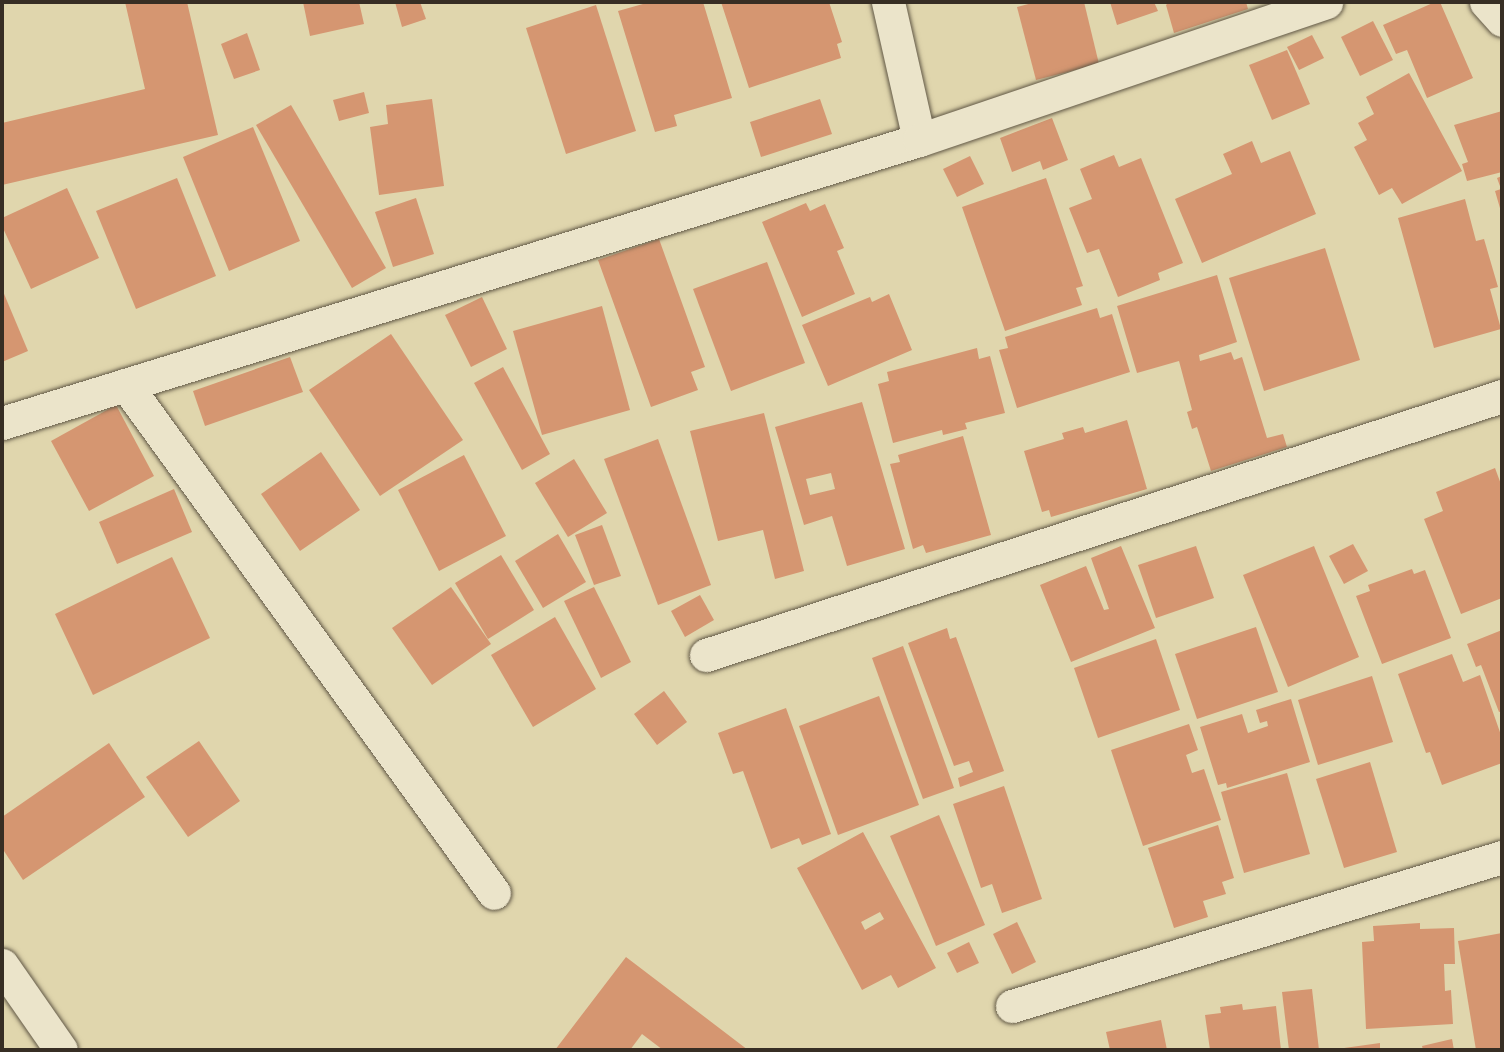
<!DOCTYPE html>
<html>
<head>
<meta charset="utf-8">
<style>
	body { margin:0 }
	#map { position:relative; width:1504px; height:1052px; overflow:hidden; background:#e0d6ad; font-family:Vollkorn,serif }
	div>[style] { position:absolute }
	.building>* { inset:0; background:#d59671 }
	.roads { filter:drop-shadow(0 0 2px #615846) drop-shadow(0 0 2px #615846) }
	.minor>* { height:33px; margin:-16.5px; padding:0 16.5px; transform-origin:16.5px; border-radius:16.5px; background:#ebe4ca }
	span { translate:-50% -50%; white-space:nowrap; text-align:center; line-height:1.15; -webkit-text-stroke:5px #ebe4ca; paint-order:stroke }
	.frame { position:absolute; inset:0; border:4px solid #372e24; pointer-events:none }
</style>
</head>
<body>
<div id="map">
	<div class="building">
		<div style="clip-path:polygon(125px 2px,187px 2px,218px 135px,2px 185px,2px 123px,145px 89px)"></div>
		<div style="clip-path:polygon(303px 2px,359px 2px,364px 24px,310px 36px)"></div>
		<div style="clip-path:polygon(395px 2px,420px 2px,426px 19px,402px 27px)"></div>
		<div style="clip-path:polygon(650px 2px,703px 2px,732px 98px,674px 115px,677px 126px,655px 132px,618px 11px)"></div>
		<div style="clip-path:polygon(721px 2px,829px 2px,842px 42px,837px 44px,841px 58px,749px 88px)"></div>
		<div style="clip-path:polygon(1036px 2px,1084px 2px,1099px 64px,1036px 80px,1017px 7px)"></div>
		<div style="clip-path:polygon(1110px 2px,1154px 2px,1158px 11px,1117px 25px)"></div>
		<div style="clip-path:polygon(1169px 2px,1246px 2px,1248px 9px,1174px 33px,1166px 5px)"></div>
		<div style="clip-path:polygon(1435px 2px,1440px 2px,1473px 78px,1427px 98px,1407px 50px,1396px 54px,1383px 25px)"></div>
		<div style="clip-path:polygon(596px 5px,636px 131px,566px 154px,526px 28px)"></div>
		<div style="clip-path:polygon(1373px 21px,1393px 60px,1360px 76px,1341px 37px)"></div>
		<div style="clip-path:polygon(247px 33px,260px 70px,234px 79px,221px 44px)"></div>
		<div style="clip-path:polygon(1312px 35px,1324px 58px,1299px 70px,1287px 47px)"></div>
		<div style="clip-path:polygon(1287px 50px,1310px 104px,1272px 120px,1249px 65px)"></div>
		<div style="clip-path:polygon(1409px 73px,1462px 171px,1402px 204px,1392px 188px,1379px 195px,1354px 147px,1367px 140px,1358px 123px,1374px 114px,1366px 97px)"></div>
		<div style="clip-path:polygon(364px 92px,369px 113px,339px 121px,333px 100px)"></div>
		<div style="clip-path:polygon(432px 99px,444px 186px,379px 195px,370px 127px,388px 124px,386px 105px)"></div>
		<div style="clip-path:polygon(820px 99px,832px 134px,761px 157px,750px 122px)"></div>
		<div style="clip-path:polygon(291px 105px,386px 268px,352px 288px,256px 125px)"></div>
		<div style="clip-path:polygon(1502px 111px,1502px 172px,1467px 181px,1462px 164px,1468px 162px,1454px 125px)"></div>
		<div style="clip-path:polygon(1052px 118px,1068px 160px,1043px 170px,1040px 161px,1012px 172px,1000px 138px)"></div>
		<div style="clip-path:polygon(253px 127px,300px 241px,229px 271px,183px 157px)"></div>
		<div style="clip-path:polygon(1252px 141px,1261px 163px,1290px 151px,1316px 214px,1202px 263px,1175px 199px,1232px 174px,1223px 154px)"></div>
		<div style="clip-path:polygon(1114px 155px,1119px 167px,1141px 158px,1183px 263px,1158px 273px,1160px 280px,1118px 297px,1099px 249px,1087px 253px,1069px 208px,1092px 199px,1080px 169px)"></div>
		<div style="clip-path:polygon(970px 156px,984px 184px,957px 197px,943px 169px)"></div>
		<div style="clip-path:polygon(1502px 176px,1502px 215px,1495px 191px,1501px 189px,1497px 178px)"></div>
		<div style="clip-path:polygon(177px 178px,216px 276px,136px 309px,96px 211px)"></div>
		<div style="clip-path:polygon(1046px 178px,1083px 286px,1076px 288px,1082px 305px,1005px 331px,962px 207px)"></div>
		<div style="clip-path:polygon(67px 188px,99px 258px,31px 289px,2px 226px,2px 218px)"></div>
		<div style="clip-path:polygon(416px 198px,434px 254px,393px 267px,375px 212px)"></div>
		<div style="clip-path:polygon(1465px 199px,1476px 241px,1484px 239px,1498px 287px,1490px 289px,1501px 329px,1434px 348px,1398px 218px)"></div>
		<div style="clip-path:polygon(806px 203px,810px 211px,825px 204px,844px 248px,837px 251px,855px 294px,802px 317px,762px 222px)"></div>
		<div style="clip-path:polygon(659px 239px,705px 367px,691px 372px,698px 390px,651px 407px,598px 260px)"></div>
		<div style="clip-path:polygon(1325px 248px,1360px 360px,1264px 391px,1229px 278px)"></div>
		<div style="clip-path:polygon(767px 262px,805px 363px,731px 391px,693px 289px)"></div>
		<div style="clip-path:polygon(1217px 275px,1237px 342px,1199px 355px,1200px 361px,1231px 352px,1234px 360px,1242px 357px,1267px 438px,1283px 434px,1287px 447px,1211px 471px,1197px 427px,1192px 429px,1187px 412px,1192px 410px,1179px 361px,1137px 373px,1117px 306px)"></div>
		<div style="clip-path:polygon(2px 289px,28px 351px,2px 362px)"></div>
		<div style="clip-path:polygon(889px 294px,912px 350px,828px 386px,802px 325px,870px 297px,872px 302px)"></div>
		<div style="clip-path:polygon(482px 297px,507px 349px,471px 367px,445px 315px)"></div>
		<div style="clip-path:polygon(602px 306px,630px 410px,542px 435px,513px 331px)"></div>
		<div style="clip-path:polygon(1097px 308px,1100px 318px,1112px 314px,1130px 372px,1017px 408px,999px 350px,1008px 348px,1005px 337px)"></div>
		<div style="clip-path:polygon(391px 334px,463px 440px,380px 496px,309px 390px)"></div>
		<div style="clip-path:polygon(977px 348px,979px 359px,990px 356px,1005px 413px,965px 423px,967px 429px,943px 435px,942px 430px,893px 443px,878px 384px,889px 381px,887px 372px)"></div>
		<div style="clip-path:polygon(290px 357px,303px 392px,205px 426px,193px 391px)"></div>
		<div style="clip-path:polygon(503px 367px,550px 454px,522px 470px,474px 383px)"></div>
		<div style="clip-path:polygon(evenodd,862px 402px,905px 549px,847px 566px,832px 516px,804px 525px,775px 427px,862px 402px,831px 473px,835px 489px,810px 495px,806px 479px,831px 473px)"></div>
		<div style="clip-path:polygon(116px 405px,154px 476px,89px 511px,51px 441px)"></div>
		<div style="clip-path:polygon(764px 413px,804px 571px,775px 579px,763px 530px,718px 541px,690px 431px)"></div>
		<div style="clip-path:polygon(1127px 420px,1147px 489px,1051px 517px,1049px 510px,1042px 512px,1024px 451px,1064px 439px,1062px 433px,1083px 427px,1085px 433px)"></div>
		<div style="clip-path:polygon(963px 436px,991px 535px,926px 553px,923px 545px,913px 549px,890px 464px,900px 462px,898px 455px)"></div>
		<div style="clip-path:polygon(658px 439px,711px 585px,658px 605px,604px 459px)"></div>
		<div style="clip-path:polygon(321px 452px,360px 510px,300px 551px,261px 494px)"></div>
		<div style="clip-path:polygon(464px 455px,506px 536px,439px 571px,398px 490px)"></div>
		<div style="clip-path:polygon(574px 459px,607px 513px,568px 537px,535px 483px)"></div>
		<div style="clip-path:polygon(1495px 468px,1502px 487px,1502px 598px,1461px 614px,1424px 519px,1443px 511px,1436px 492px)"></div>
		<div style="clip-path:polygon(174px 489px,192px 532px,117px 564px,99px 522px)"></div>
		<div style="clip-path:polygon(602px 525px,621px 576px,594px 585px,575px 535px)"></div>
		<div style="clip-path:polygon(558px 534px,586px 582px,543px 608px,515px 561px)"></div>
		<div style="clip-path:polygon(1353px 544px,1368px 571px,1344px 584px,1329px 556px)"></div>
		<div style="clip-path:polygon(1121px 546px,1155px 628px,1071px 662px,1040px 585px,1086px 566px,1104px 610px,1109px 609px,1091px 558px)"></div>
		<div style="clip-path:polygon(1196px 546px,1214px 598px,1156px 618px,1138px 565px)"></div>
		<div style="clip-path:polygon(1314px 546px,1359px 657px,1288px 687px,1243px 575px)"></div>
		<div style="clip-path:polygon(501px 555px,534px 610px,488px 639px,455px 583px)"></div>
		<div style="clip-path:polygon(172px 557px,210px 638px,93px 695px,55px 614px)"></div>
		<div style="clip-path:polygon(1412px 569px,1414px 574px,1425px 570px,1451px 638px,1382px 664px,1356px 596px,1370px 591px,1368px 585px)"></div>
		<div style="clip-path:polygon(451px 587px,491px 644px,432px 685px,392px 628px)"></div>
		<div style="clip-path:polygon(594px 587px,631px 662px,601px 678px,564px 601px)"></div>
		<div style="clip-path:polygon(700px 595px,714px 620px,685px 637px,671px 611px)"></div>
		<div style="clip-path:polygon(555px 617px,596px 689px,533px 727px,491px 655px)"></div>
		<div style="clip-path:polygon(1256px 627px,1278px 692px,1197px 719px,1175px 654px)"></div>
		<div style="clip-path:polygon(947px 628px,950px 639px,956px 637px,1004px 771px,960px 787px,958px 778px,973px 772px,969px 761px,954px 766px,908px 643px)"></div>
		<div style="clip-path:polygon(1502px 630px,1502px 711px,1499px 712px,1481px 665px,1476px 667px,1467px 644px)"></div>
		<div style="clip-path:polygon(1156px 639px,1180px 710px,1098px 738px,1074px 668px)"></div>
		<div style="clip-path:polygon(903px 646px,954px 788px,923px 799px,872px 658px)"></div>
		<div style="clip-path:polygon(1452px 654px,1463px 682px,1480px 675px,1502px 738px,1502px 763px,1442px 785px,1430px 752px,1426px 753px,1398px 674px)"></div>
		<div style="clip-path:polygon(1372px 676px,1393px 742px,1318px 765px,1298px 700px)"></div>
		<div style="clip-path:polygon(664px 691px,687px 722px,657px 745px,634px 714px)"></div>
		<div style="clip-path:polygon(879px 696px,919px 805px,838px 835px,799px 726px)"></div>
		<div style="clip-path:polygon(1291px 699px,1310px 762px,1227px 788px,1226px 783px,1218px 785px,1200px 727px,1242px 714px,1248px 733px,1268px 726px,1267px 721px,1260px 723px,1256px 710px)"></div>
		<div style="clip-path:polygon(786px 708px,831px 834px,802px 845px,799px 838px,771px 849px,743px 771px,733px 774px,718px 733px)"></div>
		<div style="clip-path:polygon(1189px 724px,1198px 750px,1186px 755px,1192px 773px,1204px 769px,1221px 820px,1143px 846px,1111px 750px)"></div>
		<div style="clip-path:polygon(199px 741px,240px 801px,188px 837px,146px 777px)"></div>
		<div style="clip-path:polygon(109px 743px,145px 797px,23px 880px,2px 848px,2px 817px)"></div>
		<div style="clip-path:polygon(1370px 762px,1397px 852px,1344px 868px,1316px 779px)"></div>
		<div style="clip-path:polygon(1287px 773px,1310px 854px,1244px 873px,1221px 792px)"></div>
		<div style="clip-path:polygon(1004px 786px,1042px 899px,1002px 913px,992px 884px,981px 888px,953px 804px)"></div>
		<div style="clip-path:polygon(939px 815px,985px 925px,936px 946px,890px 836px)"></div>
		<div style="clip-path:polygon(1218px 825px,1234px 878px,1222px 882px,1226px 894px,1203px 901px,1208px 917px,1174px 928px,1148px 848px)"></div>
		<div style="clip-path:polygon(evenodd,863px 832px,936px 968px,898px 988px,891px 975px,862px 990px,797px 868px,863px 832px,880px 912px,884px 919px,865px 930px,861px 922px,880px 912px)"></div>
		<div style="clip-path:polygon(1017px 922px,1036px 962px,1012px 974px,993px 934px)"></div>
		<div style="clip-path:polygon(1420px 923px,1420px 929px,1454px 928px,1455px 964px,1444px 964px,1445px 991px,1451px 990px,1453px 1024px,1366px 1029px,1362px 942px,1374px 941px,1373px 926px)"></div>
		<div style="clip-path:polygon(1502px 933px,1502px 1050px,1476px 1050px,1458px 941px)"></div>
		<div style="clip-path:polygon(969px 942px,979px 963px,957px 973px,947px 953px)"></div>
		<div style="clip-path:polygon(626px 957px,748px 1050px,663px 1050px,642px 1034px,630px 1050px,555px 1050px)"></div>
		<div style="clip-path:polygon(1312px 989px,1319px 1050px,1289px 1050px,1282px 992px)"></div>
		<div style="clip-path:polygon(1242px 1004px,1243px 1010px,1276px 1006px,1281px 1050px,1210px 1050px,1205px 1015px,1221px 1013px,1220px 1007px)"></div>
		<div style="clip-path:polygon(1161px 1020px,1167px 1050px,1110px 1050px,1106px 1032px)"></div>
		<div style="clip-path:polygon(1452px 1039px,1454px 1050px,1423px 1050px,1422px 1046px)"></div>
		<div style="clip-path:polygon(1380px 1043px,1380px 1050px,1337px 1050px,1337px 1049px)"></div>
	</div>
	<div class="roads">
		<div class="minor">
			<div style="left:888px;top:2px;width:141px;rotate:77.3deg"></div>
			<div style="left:1486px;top:2px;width:24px;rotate:48deg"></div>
			<div style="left:126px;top:385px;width:627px;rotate:54.08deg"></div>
			<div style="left:2px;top:423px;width:960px;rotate:-17.15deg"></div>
			<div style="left:919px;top:140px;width:430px;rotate:-18.7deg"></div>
			<div style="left:706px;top:655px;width:837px;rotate:-18.02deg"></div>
			<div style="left:2px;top:965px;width:103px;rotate:55.2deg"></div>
			<div style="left:1012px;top:1006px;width:512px;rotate:-16.91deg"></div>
		</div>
	</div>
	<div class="frame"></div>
</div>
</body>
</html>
